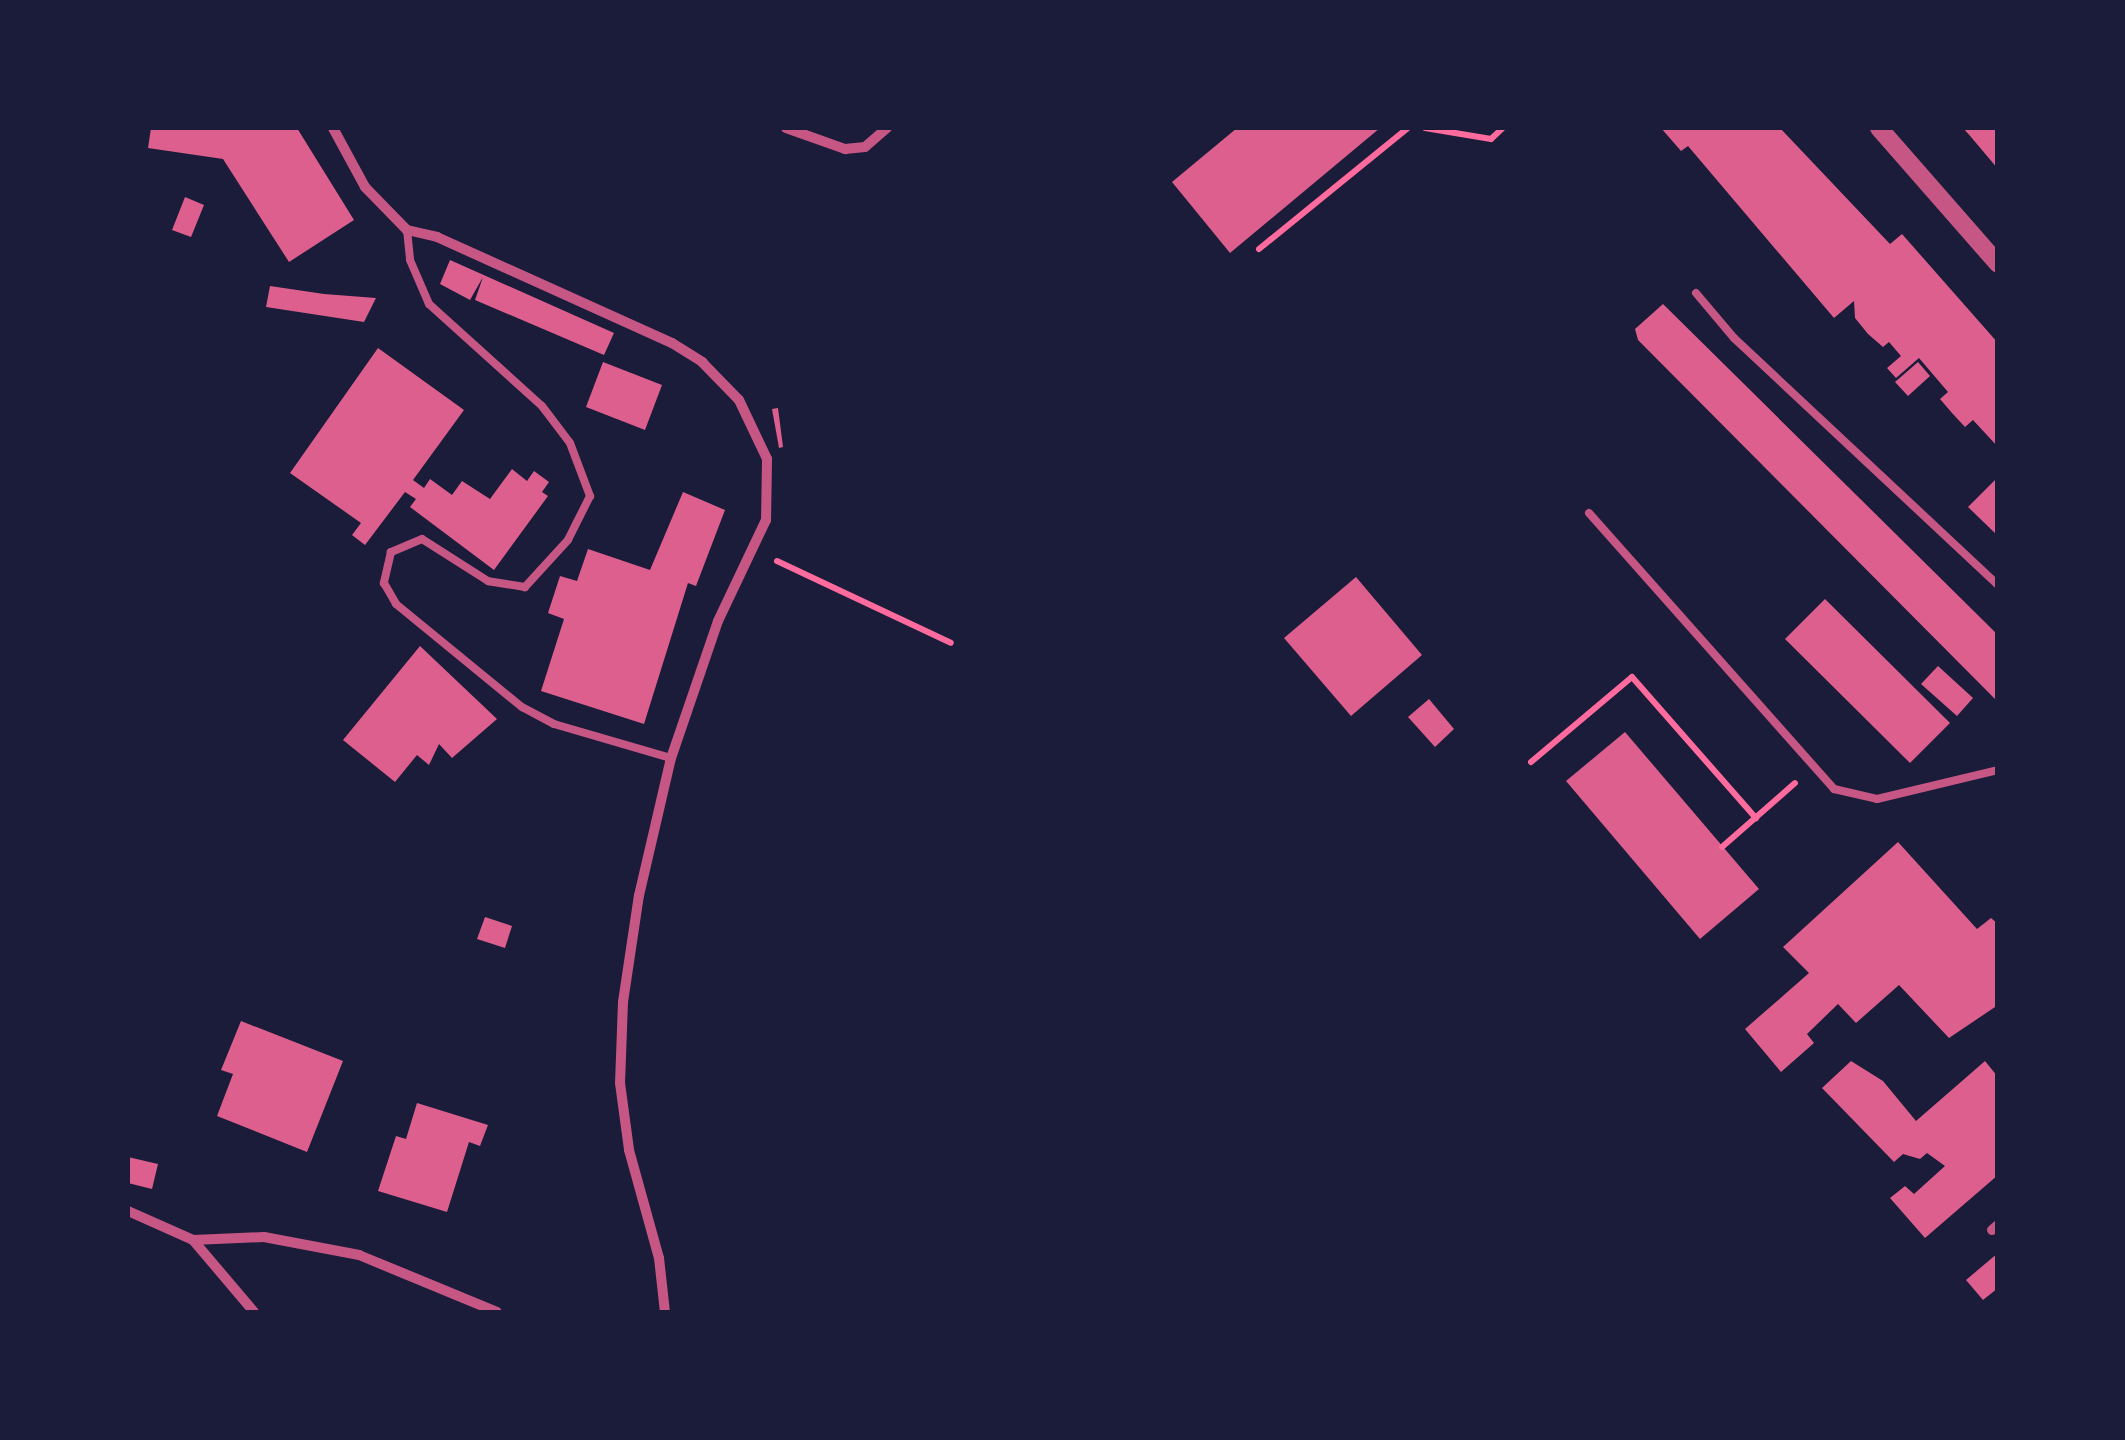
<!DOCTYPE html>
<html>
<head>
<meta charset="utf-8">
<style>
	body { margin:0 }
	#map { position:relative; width:2125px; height:1440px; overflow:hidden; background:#1b1b3a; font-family:Lora,serif }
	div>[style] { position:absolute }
	.building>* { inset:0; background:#dd5f8e }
	.path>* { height:6px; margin:-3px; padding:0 3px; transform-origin:3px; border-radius:3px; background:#ff6b9d }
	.service>* { height:8px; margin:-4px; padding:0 4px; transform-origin:4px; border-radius:4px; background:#c65784 }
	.minor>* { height:10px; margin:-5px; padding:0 5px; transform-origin:5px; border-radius:5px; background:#c65784 }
	.tertiary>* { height:18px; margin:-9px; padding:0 9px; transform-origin:9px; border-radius:9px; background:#c65784 }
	span { translate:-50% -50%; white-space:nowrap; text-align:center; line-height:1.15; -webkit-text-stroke:8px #1b1b3a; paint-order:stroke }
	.frame { position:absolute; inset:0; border:130px solid #1b1b3a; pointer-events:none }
</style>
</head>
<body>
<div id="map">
	<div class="building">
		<div style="clip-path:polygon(151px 128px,297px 128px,354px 220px,289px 262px,223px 159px,148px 148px)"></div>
		<div style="clip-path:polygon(1237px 128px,1380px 128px,1230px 253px,1172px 182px)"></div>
		<div style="clip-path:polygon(1661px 128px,1780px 128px,1890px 244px,1902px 234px,1998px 343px,1998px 447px,1973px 420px,1965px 427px,1952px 413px,1940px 399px,1948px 392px,1919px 358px,1896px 378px,1887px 368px,1901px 356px,1889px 342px,1883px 347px,1868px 334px,1855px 318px,1854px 301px,1834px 318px,1688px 146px,1681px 151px)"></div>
		<div style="clip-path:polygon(1963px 128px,1998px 128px,1998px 169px,1971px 137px)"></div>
		<div style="clip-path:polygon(185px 197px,204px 205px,191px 237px,172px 230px)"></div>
		<div style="clip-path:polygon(450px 260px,614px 333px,604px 355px,475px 300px,483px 277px,470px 300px,440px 284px)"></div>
		<div style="clip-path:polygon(270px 286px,324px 294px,376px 298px,364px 322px,266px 307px)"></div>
		<div style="clip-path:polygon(1663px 304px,1998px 635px,1998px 702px,1638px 340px,1635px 329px)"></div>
		<div style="clip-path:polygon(378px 348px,464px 410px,413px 480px,424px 488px,430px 479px,452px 495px,462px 481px,490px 499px,512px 469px,527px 481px,534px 471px,549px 482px,542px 492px,548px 496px,494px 570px,410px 507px,416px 499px,405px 492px,365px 545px,352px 535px,361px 523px,290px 473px)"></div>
		<div style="clip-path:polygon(603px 362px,662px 385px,645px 430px,586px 407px)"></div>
		<div style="clip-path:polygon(1918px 362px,1930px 376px,1908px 396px,1895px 382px)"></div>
		<div style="clip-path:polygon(778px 408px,783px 447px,779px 448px,772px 409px)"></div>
		<div style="clip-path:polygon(1998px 477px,1998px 536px,1968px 507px)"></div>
		<div style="clip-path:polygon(683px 492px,725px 510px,696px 586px,688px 583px,644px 724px,541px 691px,564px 619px,548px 613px,560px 576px,577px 581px,588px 549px,650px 570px)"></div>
		<div style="clip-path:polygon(1356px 577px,1422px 655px,1351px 716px,1284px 638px)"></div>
		<div style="clip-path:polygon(1825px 599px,1950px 723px,1910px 763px,1785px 639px)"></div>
		<div style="clip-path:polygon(420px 646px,497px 719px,452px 758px,439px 744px,429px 765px,417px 755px,395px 782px,343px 740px)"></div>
		<div style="clip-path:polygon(1938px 666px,1973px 698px,1957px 716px,1921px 684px)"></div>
		<div style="clip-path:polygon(1429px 699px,1454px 729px,1435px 747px,1408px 717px)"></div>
		<div style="clip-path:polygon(1625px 732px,1759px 889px,1700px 939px,1566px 781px)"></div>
		<div style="clip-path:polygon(1898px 842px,1977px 929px,1991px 918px,1998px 924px,1998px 1005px,1949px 1038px,1899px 985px,1856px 1023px,1838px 1004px,1807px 1034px,1814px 1043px,1781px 1072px,1745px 1029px,1809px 973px,1783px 947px)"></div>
		<div style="clip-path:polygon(485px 917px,512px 926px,505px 948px,477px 939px)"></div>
		<div style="clip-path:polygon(241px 1021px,343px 1061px,307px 1152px,217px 1116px,233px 1074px,221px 1070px)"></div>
		<div style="clip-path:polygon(1851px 1061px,1883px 1081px,1916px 1121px,1985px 1061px,1998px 1077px,1998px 1175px,1925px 1238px,1890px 1198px,1905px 1186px,1914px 1194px,1945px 1166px,1927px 1153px,1920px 1159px,1903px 1154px,1894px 1162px,1822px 1088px)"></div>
		<div style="clip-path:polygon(417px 1103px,488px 1125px,480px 1146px,469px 1142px,447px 1212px,378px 1191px,396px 1136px,406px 1139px)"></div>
		<div style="clip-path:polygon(128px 1157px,158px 1164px,152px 1189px,128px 1183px)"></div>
		<div style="clip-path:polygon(1998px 1253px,1998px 1288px,1983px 1300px,1966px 1280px)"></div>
	</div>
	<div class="path">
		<div style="left:1425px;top:128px;width:67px;rotate:9.5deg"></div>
		<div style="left:1491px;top:139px;width:16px;rotate:-43deg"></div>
		<div style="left:1259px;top:249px;width:192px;rotate:-39.1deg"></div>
		<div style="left:777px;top:561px;width:192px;rotate:25.2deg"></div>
		<div style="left:1531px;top:762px;width:132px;rotate:-40.1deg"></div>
		<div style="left:1632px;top:677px;width:188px;rotate:48.7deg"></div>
		<div style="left:1722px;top:847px;width:97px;rotate:-41.2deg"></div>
	</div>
	<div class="service">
		<div style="left:407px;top:230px;width:30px;rotate:84deg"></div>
		<div style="left:410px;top:260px;width:48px;rotate:66.6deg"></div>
		<div style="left:429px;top:304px;width:152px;rotate:42.1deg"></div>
		<div style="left:542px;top:406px;width:46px;rotate:52.9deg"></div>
		<div style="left:570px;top:443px;width:57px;rotate:69.3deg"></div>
		<div style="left:590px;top:496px;width:49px;rotate:116.6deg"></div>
		<div style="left:568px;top:540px;width:64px;rotate:132.5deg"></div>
		<div style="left:525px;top:587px;width:37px;rotate:-171deg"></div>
		<div style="left:488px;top:581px;width:78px;rotate:-147.5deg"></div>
		<div style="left:422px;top:539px;width:34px;rotate:157deg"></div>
		<div style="left:391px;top:552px;width:32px;rotate:103deg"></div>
		<div style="left:384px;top:583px;width:24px;rotate:60deg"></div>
		<div style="left:396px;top:604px;width:163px;rotate:39.3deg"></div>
		<div style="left:522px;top:707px;width:36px;rotate:28deg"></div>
		<div style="left:554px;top:724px;width:122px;rotate:16.2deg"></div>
		<div style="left:1696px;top:293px;width:59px;rotate:49.8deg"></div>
		<div style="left:1734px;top:338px;width:362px;rotate:43.1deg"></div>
		<div style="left:1589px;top:513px;width:369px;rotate:48.4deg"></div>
		<div style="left:1834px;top:789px;width:44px;rotate:13.1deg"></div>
		<div style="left:1877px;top:799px;width:124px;rotate:-13.5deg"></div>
	</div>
	<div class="minor">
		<div style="left:333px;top:128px;width:67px;rotate:61.5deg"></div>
		<div style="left:365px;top:187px;width:60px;rotate:45.7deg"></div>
		<div style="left:407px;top:230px;width:31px;rotate:13deg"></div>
		<div style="left:437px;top:237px;width:258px;rotate:24.3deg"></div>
		<div style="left:672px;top:343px;width:36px;rotate:32deg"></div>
		<div style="left:702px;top:362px;width:53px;rotate:45.8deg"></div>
		<div style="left:739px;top:400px;width:65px;rotate:64.6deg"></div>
		<div style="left:767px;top:459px;width:61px;rotate:90.9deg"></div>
		<div style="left:766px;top:520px;width:112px;rotate:115.4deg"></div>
		<div style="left:718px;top:621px;width:145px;rotate:108.9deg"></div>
		<div style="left:671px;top:758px;width:141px;rotate:103.1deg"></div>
		<div style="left:639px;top:895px;width:108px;rotate:98.5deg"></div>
		<div style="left:623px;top:1002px;width:81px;rotate:92.1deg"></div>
		<div style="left:620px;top:1083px;width:68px;rotate:82.3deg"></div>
		<div style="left:629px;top:1150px;width:112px;rotate:74.5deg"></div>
		<div style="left:659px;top:1258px;width:54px;rotate:83.7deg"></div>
		<div style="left:786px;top:128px;width:63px;rotate:19.6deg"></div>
		<div style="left:845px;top:149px;width:20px;rotate:-6deg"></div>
		<div style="left:865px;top:147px;width:29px;rotate:-41deg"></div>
		<div style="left:128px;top:1211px;width:71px;rotate:24deg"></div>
		<div style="left:193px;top:1240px;width:94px;rotate:49.7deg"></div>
		<div style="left:1992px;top:1230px;width:8px;rotate:-40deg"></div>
		<div style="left:193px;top:1240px;width:71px;rotate:-2.4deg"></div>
		<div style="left:264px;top:1237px;width:97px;rotate:10.7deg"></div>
		<div style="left:359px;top:1255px;width:149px;rotate:22.4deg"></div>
	</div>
	<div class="tertiary">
		<div style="left:1879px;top:128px;width:181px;rotate:48.8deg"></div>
	</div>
	<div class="frame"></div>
</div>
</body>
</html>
